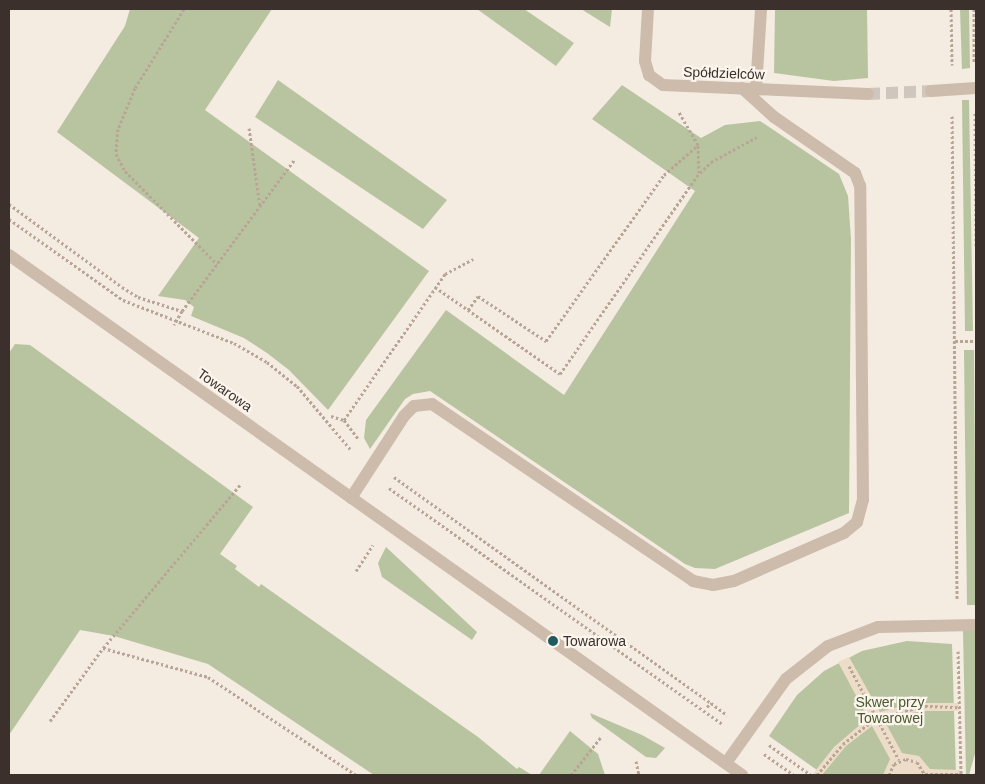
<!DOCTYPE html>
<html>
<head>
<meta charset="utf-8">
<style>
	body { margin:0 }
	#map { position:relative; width:985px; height:784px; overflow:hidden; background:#f4ebe1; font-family:Arial,sans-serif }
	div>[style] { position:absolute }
	.green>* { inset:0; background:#b8c4a0 }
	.plaza>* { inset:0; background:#ecdcc8 }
	.minor-tunnel>* { height:12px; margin-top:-6px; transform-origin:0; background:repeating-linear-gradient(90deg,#cfc6bd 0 12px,transparent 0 18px) }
	.path>* { height:3px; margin-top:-1.5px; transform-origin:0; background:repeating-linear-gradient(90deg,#b9a596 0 2.5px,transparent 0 5px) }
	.minor>* { height:12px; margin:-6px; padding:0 6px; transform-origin:6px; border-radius:6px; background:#cdbbac }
	.dots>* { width:14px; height:14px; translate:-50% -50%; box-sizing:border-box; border:2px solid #fbf5ee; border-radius:50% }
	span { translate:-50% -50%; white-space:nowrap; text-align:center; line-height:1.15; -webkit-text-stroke:4.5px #fbf5ee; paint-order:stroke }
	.street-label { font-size:14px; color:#3b302b }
	.poi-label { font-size:14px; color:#3b302b }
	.left { translate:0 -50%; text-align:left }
	.park-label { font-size:14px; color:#4a5a2e }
	.frame { position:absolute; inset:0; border:10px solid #3b302b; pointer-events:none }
</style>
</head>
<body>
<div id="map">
	<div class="green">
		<div style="clip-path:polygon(130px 9px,272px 9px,205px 110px,429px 271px,328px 410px,289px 370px,267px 353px,244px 338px,191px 316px,194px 307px,185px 300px,158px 296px,199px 238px,57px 132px,125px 26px)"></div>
		<div style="clip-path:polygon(477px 9px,524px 9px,574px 43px,556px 66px)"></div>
		<div style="clip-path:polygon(581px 9px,612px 9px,610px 27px)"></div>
		<div style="clip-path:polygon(775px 9px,867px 9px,868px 78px,834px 81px,774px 73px)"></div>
		<div style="clip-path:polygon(960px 9px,969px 9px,970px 68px,962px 69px)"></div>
		<div style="clip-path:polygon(278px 80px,447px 200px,423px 229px,255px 117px)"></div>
		<div style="clip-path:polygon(622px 85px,701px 138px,725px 125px,760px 121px,839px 174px,848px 196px,851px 239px,849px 513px,715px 569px,695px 568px,685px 564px,430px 391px,413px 394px,405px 399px,370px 449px,364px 438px,366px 420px,446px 310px,564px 395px,695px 191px,592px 119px)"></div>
		<div style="clip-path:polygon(962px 100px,969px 100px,973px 331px,965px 331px)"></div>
		<div style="clip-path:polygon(15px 344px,30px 345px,253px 507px,220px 554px,237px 566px,235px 569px,259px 587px,261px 584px,478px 737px,517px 769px,519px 767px,532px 775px,374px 775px,208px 664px,114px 636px,80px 630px,9px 735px,9px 353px)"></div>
		<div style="clip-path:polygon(964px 350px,974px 350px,976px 605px,967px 605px)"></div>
		<div style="clip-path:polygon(386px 547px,477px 632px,472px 640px,382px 577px,378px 563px)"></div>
		<div style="clip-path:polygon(976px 630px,976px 750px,969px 775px,966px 775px,963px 631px)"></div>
		<div style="clip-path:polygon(907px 641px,952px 644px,956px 775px,824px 775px,769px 736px,797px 695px,824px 671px,862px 651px)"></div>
		<div style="clip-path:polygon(590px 713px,642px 735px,665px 748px,656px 758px,646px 757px,592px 718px)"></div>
		<div style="clip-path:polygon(570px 731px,598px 754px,605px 775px,539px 775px)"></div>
	</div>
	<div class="plaza">
		<div style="clip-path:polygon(849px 657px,880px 712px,913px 703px,959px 703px,959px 711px,919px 711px,884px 720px,902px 753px,919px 756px,930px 769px,960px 770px,961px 775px,883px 775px,890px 759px,872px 726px,846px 746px,822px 775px,812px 775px,834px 747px,868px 718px,838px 662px)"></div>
	</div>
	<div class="minor-tunnel">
		<div style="left:868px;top:94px;width:63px;rotate:-2.7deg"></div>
	</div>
	<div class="path">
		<div style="left:184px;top:9px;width:93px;rotate:121.8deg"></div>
		<div style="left:135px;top:88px;width:44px;rotate:112.5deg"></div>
		<div style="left:118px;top:129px;width:25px;rotate:95deg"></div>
		<div style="left:116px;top:154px;width:19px;rotate:62deg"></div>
		<div style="left:125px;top:171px;width:131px;rotate:45.3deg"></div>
		<div style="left:951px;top:9px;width:56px;rotate:89deg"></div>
		<div style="left:974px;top:9px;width:53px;rotate:90deg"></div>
		<div style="left:975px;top:113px;width:135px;rotate:89.6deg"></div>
		<div style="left:952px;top:116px;width:484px;rotate:89.4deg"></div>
		<div style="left:249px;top:128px;width:79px;rotate:82deg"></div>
		<div style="left:700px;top:173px;width:16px;rotate:-45deg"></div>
		<div style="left:711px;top:162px;width:52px;rotate:-28.5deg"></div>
		<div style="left:9px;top:204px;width:140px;rotate:36.3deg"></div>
		<div style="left:122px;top:287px;width:19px;rotate:32deg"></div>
		<div style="left:138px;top:297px;width:46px;rotate:17.7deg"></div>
		<div style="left:182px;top:311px;width:16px;rotate:120deg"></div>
		<div style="left:9px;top:219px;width:140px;rotate:35.4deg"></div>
		<div style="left:123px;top:300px;width:119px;rotate:21.2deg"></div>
		<div style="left:234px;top:343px;width:38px;rotate:30deg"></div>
		<div style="left:267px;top:362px;width:38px;rotate:39deg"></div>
		<div style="left:297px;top:386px;width:84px;rotate:49.8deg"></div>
		<div style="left:435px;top:287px;width:152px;rotate:34.8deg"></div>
		<div style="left:560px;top:374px;width:244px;rotate:-55.3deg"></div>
		<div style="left:699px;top:173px;width:28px;rotate:-92deg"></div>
		<div style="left:698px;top:145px;width:39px;rotate:-120deg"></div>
		<div style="left:468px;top:310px;width:17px;rotate:-54deg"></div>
		<div style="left:478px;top:296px;width:82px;rotate:33.5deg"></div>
		<div style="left:546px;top:341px;width:204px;rotate:-54.6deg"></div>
		<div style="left:664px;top:175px;width:45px;rotate:-41.4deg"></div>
		<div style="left:182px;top:311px;width:188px;rotate:-53.4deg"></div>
		<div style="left:955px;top:341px;width:21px"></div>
		<div style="left:331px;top:416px;width:14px;rotate:17deg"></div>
		<div style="left:344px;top:420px;width:178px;rotate:-55.3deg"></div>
		<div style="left:445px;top:274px;width:32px;rotate:-28deg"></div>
		<div style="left:344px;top:420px;width:25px;rotate:53deg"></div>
		<div style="left:394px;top:477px;width:389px;rotate:35.5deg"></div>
		<div style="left:240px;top:485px;width:213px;rotate:130deg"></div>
		<div style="left:103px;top:648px;width:109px;rotate:15.4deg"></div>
		<div style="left:208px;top:677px;width:178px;rotate:33.5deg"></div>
		<div style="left:389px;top:488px;width:408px;rotate:35.3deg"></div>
		<div style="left:356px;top:571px;width:31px;rotate:-57deg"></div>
		<div style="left:958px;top:651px;width:124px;rotate:88.6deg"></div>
		<div style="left:849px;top:666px;width:106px;rotate:62deg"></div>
		<div style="left:707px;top:707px;width:6px;rotate:-45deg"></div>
		<div style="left:711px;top:703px;width:20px;rotate:37deg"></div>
		<div style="left:50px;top:721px;width:90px;rotate:-54deg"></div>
		<div style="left:769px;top:745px;width:52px;rotate:35.5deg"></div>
		<div style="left:764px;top:754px;width:37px;rotate:35deg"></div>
		<div style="left:636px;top:761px;width:14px;rotate:78deg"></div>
		<div style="left:925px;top:774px;width:36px"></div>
		<div style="left:571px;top:775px;width:48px;rotate:-51.7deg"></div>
		<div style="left:817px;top:775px;width:40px;rotate:-50deg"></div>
		<div style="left:843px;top:744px;width:42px;rotate:-38.2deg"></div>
		<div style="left:876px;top:718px;width:50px;rotate:-13.8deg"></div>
		<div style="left:925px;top:706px;width:34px;rotate:2deg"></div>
		<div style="left:889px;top:775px;width:12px;rotate:-66deg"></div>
		<div style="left:894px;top:764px;width:13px;rotate:-23deg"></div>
		<div style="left:906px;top:759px;width:11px;rotate:15deg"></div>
		<div style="left:917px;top:762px;width:15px;rotate:58deg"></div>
		<div style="left:975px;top:775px;width:2px;rotate:-63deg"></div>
	</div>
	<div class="minor">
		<div style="left:648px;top:9px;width:52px;rotate:93.3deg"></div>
		<div style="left:645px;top:61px;width:15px;rotate:74deg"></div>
		<div style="left:649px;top:75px;width:17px;rotate:36deg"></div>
		<div style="left:663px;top:85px;width:205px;rotate:2.5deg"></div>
		<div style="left:756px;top:89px;width:80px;rotate:-86.4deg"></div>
		<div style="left:931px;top:91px;width:45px;rotate:-3.8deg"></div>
		<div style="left:9px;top:255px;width:899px;rotate:35.35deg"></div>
		<div style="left:351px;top:498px;width:98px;rotate:-57.1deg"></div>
		<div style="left:404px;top:416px;width:14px;rotate:-45deg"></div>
		<div style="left:414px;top:406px;width:18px;rotate:-6deg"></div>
		<div style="left:432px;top:404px;width:315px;rotate:34.1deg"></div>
		<div style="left:693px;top:581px;width:20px;rotate:11deg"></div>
		<div style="left:713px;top:585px;width:21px;rotate:-11deg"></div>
		<div style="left:734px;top:581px;width:120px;rotate:-23.6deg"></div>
		<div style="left:844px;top:533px;width:17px;rotate:-40deg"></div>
		<div style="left:857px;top:522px;width:23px;rotate:-75deg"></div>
		<div style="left:863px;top:500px;width:314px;rotate:-90.5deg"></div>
		<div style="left:860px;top:186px;width:14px;rotate:-111deg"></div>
		<div style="left:855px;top:173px;width:98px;rotate:-145.3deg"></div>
		<div style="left:774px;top:117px;width:43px;rotate:-137.8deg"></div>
		<div style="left:726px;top:763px;width:103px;rotate:-54.5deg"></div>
		<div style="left:786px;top:679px;width:53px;rotate:-38.2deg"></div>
		<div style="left:828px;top:646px;width:53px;rotate:-20.8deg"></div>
		<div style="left:878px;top:627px;width:98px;rotate:-1.2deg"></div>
	</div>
	<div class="dots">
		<div style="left:553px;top:641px;background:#1f5a5e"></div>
	</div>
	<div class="street-label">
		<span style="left:724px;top:73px;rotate:2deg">Spółdzielców</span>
		<span style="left:225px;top:390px;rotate:35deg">Towarowa</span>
	</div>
	<div class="poi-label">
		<span class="left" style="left:563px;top:641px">Towarowa</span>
	</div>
	<div class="park-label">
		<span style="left:890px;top:710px">Skwer przy<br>Towarowej</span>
	</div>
	<div class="frame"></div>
</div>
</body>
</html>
